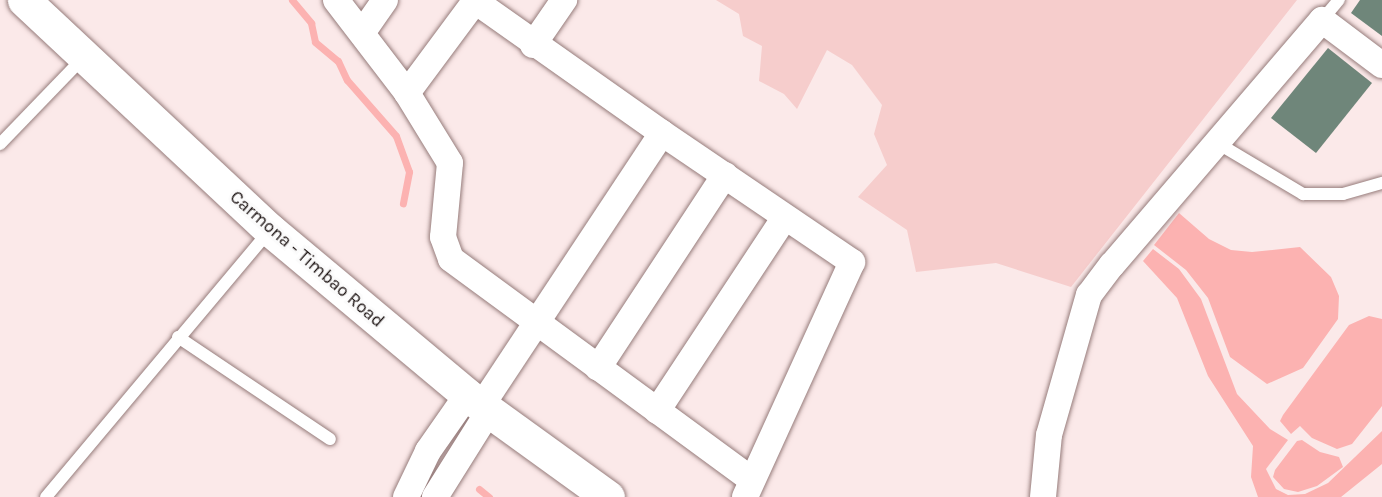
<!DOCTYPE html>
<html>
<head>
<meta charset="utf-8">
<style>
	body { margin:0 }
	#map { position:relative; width:1382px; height:497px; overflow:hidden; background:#fbe9e9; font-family:Karla,sans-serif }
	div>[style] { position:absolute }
	.green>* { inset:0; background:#f6cdcc }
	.water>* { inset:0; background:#fcb2b1 }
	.stream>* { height:7px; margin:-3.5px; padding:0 3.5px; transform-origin:3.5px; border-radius:3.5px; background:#fcb2b1 }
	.building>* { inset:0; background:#6f867a }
	.roads { filter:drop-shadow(0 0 2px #967c7b) drop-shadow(0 0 2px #967c7b) }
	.lane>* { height:12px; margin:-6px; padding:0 6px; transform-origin:6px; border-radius:6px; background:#fff }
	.street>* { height:26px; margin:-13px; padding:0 13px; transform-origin:13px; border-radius:13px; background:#fff }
	.secondary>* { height:33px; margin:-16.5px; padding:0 16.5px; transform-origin:16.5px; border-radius:16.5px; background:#fff }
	span { translate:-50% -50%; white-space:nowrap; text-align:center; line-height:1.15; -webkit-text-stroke:6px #fbfbfb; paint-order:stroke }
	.street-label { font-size:18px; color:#1a1110 }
</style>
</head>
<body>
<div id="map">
	<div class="green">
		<div style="clip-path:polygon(716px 0,1297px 0,1071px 287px,996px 263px,916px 272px,907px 230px,858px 197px,887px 165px,874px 134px,882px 105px,852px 65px,827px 50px,797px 109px,784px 94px,759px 81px,762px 46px,743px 36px,739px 14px)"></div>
	</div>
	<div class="water">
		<div style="clip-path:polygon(1179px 213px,1209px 239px,1231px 250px,1252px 252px,1300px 247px,1331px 277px,1339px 296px,1338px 319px,1303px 368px,1267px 384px,1230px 357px,1208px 298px,1186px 270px,1154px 245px)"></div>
		<div style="clip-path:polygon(1153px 249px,1179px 269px,1201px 299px,1237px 394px,1270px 429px,1288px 440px,1266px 469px,1276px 489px,1288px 495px,1305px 494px,1328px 483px,1382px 431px,1382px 464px,1341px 497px,1258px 497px,1251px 477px,1253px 446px,1208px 376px,1177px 298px,1143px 261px)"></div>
		<div style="clip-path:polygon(1369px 316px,1382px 319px,1382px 406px,1352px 444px,1337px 449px,1312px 438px,1300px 426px,1291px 434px,1280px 421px,1283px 415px,1349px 325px)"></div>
		<div style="clip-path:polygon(1302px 440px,1320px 452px,1339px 457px,1343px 467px,1317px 486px,1298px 492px,1284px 489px,1273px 477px,1275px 470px,1297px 441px)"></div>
	</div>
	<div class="stream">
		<div style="left:292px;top:0;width:30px;rotate:50deg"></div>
		<div style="left:311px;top:23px;width:19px;rotate:78deg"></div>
		<div style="left:315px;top:42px;width:30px;rotate:40deg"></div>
		<div style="left:338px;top:61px;width:21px;rotate:65deg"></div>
		<div style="left:347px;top:80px;width:74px;rotate:48.8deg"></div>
		<div style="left:396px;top:136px;width:38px;rotate:70deg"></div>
		<div style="left:409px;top:172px;width:32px;rotate:101deg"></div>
		<div style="left:479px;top:489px;width:13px;rotate:39deg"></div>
	</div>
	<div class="building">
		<div style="clip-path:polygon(1360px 0,1382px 0,1382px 36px,1351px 13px)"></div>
		<div style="clip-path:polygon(1328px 48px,1372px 83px,1316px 153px,1271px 118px)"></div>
	</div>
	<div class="roads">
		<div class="lane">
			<div style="left:1322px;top:20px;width:26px;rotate:-50deg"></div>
			<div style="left:0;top:144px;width:122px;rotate:-46deg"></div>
			<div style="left:1219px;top:144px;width:98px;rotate:30.8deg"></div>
			<div style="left:1303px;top:194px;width:40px"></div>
			<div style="left:1343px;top:194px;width:41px;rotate:-15.8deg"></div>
			<div style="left:178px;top:337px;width:183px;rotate:33.9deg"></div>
			<div style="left:46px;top:497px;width:347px;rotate:-50deg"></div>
		</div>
		<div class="street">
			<div style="left:336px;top:0;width:117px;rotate:52.6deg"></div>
			<div style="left:407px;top:93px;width:82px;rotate:58.4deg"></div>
			<div style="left:450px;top:163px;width:74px;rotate:95.4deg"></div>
			<div style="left:443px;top:237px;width:23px;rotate:70deg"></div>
			<div style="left:451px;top:259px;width:373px;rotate:36.3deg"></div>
			<div style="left:475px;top:1px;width:229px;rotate:35.2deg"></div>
			<div style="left:362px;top:33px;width:40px;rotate:-55.1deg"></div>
			<div style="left:533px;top:45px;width:55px;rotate:-55.4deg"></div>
			<div style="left:407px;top:93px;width:116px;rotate:-53.4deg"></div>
			<div style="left:598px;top:368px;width:231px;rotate:-56.7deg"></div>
			<div style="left:482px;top:405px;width:326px;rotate:-56.5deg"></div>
			<div style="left:662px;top:133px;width:230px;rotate:34.2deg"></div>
			<div style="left:852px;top:262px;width:258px;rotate:114.5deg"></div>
			<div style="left:657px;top:411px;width:232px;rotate:-56.6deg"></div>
			<div style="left:406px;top:497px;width:51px;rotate:-64.4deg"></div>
			<div style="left:428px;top:451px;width:68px;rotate:-55.1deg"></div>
			<div style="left:435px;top:497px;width:102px;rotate:-57.9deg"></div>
			<div style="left:1043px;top:497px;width:62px;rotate:-84.5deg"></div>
			<div style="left:1049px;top:435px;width:146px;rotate:-74.1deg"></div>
			<div style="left:1089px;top:295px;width:38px;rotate:-53deg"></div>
			<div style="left:1112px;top:265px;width:323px;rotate:-49.4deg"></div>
			<div style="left:1322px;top:20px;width:75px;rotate:36.9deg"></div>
		</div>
		<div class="secondary">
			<div style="left:24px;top:0;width:337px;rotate:43.1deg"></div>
			<div style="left:270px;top:230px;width:257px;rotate:39.9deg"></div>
			<div style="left:467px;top:395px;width:174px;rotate:35.9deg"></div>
		</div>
	</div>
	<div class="street-label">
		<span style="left:307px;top:259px;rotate:41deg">Carmona - Timbao Road</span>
	</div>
</div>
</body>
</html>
